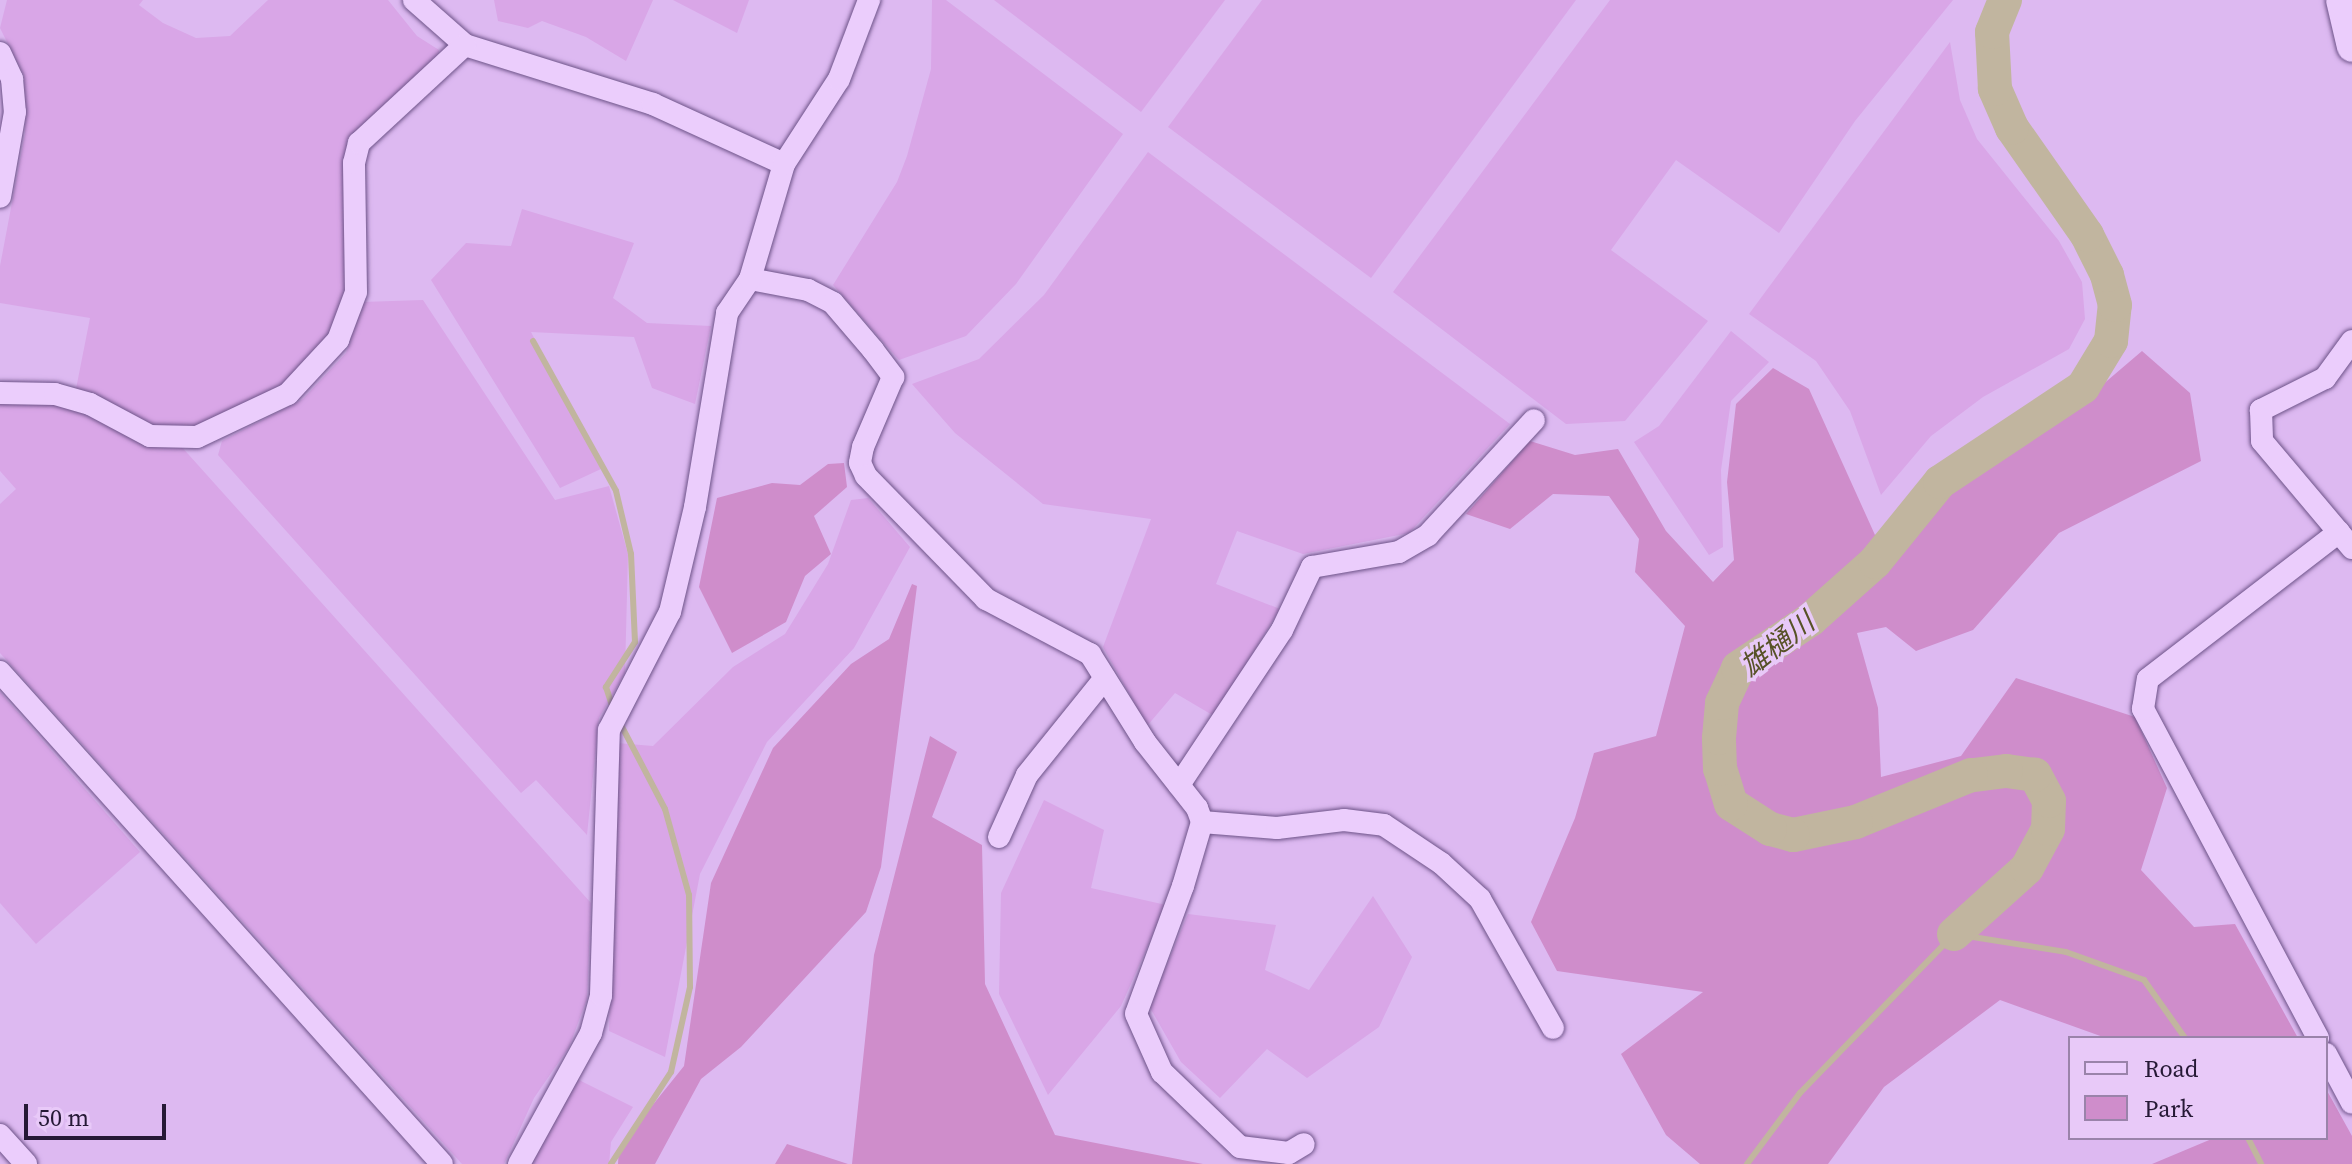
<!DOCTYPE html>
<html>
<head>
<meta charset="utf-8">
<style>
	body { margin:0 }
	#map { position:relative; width:2352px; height:1164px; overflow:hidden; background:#ddb9f1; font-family:"Source Serif 4","Noto Sans JP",serif }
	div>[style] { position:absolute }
	.farmland>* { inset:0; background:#d9a6e7 }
	.green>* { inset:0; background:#cf8dcb }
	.stream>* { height:6px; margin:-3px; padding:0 3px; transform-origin:3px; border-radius:3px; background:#c1b59f }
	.river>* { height:34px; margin:-17px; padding:0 17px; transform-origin:17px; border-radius:17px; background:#c1b59f }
	.roads { filter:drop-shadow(0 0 2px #6d5388) drop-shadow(0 0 2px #6d5388) }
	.street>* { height:22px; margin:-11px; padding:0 11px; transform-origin:11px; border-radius:11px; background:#ebcdfc }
	.secondary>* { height:30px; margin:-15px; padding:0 15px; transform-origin:15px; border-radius:15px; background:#ebcdfc }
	span { translate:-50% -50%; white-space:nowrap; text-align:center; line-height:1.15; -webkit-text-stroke:7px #e8c9f8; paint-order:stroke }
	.water-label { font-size:28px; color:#575227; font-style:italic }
	.legend { position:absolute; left:2068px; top:1036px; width:260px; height:104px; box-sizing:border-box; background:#e8c9f8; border:2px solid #9a83aa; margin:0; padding:10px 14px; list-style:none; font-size:24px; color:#261936 }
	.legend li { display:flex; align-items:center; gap:16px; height:40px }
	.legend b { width:40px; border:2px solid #9a83aa }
	.scale { position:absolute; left:24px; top:1104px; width:142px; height:36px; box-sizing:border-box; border:4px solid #261936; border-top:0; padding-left:10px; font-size:24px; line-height:28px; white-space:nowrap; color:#261936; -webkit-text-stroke:6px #e8c9f8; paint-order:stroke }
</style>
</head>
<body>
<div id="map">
	<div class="farmland">
		<div style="clip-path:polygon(7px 0,143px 0,139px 5px,163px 23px,196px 38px,230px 36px,268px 0,388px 0,417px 36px,439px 50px,439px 59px,356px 134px,349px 288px,326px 344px,287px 384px,199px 429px,170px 429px,135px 420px,76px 389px,90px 318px,0 303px,0 266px,25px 134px,24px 76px,0 28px)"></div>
		<div style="clip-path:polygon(494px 0,653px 0,626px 61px,586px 37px,542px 21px,528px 28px,498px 21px)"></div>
		<div style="clip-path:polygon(673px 0,749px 0,737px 33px)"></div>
		<div style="clip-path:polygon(932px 0,946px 0,1123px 134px,1016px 284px,966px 336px,899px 360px,833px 285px,897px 182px,907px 156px,931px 69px)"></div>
		<div style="clip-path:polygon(994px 0,1225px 0,1141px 112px)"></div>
		<div style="clip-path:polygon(1262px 0,1576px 0,1371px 278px,1168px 127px)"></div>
		<div style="clip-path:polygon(1610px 0,1953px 0,1855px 121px,1779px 233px,1676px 160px,1611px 250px,1708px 321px,1625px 421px,1566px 424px,1393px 292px)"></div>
		<div style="clip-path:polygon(1950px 42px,1960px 100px,1977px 139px,2059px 241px,2082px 282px,2085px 319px,2069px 349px,1983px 397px,1931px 436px,1881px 495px,1850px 411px,1816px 361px,1749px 314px)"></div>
		<div style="clip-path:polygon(1148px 152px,1510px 424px,1409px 533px,1303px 554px,1237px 531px,1216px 584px,1280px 609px,1214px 716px,1175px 693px,1147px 726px,1103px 647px,1151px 519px,1043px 504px,955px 433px,912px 384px,979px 359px,1044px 295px)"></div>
		<div style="clip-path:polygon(522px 209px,634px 243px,613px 298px,647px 323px,711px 326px,695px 404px,652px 388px,634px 337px,531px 332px,601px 469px,560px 488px,431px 280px,466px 243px,511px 246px)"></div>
		<div style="clip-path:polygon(423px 300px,555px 500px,609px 486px,628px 554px,625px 673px,599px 718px,587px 835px,536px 780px,521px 793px,218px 455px,222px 441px,303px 399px,346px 353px,362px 302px)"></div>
		<div style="clip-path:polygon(1731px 331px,1769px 362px,1731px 401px,1721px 470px,1723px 547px,1709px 555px,1634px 442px,1659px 426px)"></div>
		<div style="clip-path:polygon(0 402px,59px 402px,180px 445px,591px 903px,587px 999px,569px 1047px,534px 1098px,504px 1164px,462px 1164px,0 653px,0 504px,16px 489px,0 471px)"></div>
		<div style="clip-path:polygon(868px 498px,910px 547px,854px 648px,767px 742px,700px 874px,665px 1057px,609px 1031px,617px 743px,653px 746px,733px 667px,785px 634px,828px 564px,851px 500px)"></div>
		<div style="clip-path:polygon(0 692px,140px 852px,36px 944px,0 903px)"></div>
		<div style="clip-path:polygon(1044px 800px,1104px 830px,1091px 888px,1166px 905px,1121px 1006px,1048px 1095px,999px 994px,1001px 893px)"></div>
		<div style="clip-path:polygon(1373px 896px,1412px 957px,1379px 1027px,1307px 1078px,1267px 1049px,1220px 1098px,1181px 1062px,1149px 1006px,1188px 914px,1276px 925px,1265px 970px,1309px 990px)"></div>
		<div style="clip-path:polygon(575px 1078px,633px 1107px,611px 1142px,609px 1164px,529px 1164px)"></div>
	</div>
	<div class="green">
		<div style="clip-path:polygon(2142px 351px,2190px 393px,2201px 461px,2059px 533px,1973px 630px,1916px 651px,1886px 627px,1857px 633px,1878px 708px,1881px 777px,1961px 756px,2016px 678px,2135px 717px,2167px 788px,2141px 870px,2194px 927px,2235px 924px,2298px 1038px,2106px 1038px,2000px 1000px,1884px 1087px,1828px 1164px,1700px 1164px,1666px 1135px,1621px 1054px,1703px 992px,1557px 971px,1531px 922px,1575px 818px,1594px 753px,1656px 736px,1685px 626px,1635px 572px,1639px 539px,1609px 496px,1553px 494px,1510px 529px,1466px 514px,1530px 441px,1575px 455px,1618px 449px,1666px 531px,1713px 582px,1734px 560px,1727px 482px,1736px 404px,1773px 368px,1809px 389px,1875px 535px,2060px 421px)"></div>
		<div style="clip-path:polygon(844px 463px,847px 487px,814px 516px,831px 554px,805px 576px,786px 622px,732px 653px,699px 587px,717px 498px,772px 483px,800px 485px,828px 464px)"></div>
		<div style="clip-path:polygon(912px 584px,917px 586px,881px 867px,866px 912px,741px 1047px,701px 1079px,655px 1164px,618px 1164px,619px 1147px,684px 1066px,711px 883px,773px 748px,851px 664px,889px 639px)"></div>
		<div style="clip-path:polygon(930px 736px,957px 752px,932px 817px,982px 845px,985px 984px,1055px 1135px,1203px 1164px,852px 1164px,874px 955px)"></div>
		<div style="clip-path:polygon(2326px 1089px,2352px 1136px,2352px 1164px,2152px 1164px,2214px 1138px,2326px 1138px)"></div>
		<div style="clip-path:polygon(787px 1144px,848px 1164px,775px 1164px)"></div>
	</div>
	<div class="stream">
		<div style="left:533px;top:341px;width:171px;rotate:61deg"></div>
		<div style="left:616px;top:491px;width:65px;rotate:76.6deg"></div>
		<div style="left:631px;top:554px;width:88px;rotate:87.4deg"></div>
		<div style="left:635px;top:642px;width:54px;rotate:122.8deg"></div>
		<div style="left:606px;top:687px;width:25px;rotate:72deg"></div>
		<div style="left:2248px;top:1138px;width:29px;rotate:63deg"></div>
		<div style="left:611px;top:1164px;width:110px;rotate:-56.9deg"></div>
		<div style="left:671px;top:1072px;width:87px;rotate:-77.4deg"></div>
		<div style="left:690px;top:987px;width:92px;rotate:-90.6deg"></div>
		<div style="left:689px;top:895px;width:89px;rotate:-105.6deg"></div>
		<div style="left:665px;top:809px;width:99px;rotate:-117.6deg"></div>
		<div style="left:1747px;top:1164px;width:89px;rotate:-53.3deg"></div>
		<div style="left:1800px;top:1093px;width:221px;rotate:-45.9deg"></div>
		<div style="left:1954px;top:934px;width:113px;rotate:9.1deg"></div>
		<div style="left:2066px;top:952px;width:83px;rotate:19.7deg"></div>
		<div style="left:2144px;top:980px;width:71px;rotate:54.7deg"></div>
	</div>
	<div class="river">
		<div style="left:1954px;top:934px;width:98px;rotate:-42.1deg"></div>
		<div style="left:2027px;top:868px;width:44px;rotate:-61.7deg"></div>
		<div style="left:2048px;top:829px;width:28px;rotate:-88deg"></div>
		<div style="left:2049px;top:801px;width:30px;rotate:-118deg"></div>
		<div style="left:2035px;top:775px;width:29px;rotate:-172deg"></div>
		<div style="left:2006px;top:771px;width:35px;rotate:173deg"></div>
		<div style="left:1971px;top:775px;width:124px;rotate:157.8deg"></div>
		<div style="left:1856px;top:822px;width:64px;rotate:168.3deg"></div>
		<div style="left:1793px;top:835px;width:24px;rotate:-165deg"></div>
		<div style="left:1770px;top:829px;width:46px;rotate:-147.3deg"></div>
		<div style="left:1731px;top:804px;width:37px;rotate:-107deg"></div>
		<div style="left:1720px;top:769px;width:31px;rotate:-92deg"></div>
		<div style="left:1719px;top:738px;width:35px;rotate:-85deg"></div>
		<div style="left:1722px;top:703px;width:38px;rotate:-65deg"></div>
		<div style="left:1738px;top:668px;width:87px;rotate:-33.7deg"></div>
		<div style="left:1810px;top:620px;width:87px;rotate:-41.7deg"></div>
		<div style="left:1875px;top:562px;width:103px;rotate:-50.9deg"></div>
		<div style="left:1940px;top:482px;width:172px;rotate:-33.6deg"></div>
		<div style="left:2083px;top:387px;width:54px;rotate:-58.7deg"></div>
		<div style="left:2111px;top:341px;width:36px;rotate:-84deg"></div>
		<div style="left:2115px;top:305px;width:31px;rotate:-105deg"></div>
		<div style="left:2107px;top:275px;width:45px;rotate:-116.6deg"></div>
		<div style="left:2087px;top:235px;width:131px;rotate:-125deg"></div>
		<div style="left:2012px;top:128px;width:43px;rotate:-113.6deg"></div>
		<div style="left:1995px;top:89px;width:57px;rotate:-93deg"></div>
		<div style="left:1992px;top:32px;width:35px;rotate:-68deg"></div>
	</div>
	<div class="roads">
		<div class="street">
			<div style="left:414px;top:0;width:68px;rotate:41.4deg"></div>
			<div style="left:465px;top:45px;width:197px;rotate:17.4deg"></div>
			<div style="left:653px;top:104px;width:144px;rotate:24.6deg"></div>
			<div style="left:0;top:53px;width:29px;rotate:65deg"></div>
			<div style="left:12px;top:79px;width:33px;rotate:85deg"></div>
			<div style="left:15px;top:112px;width:86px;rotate:100deg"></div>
			<div style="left:750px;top:279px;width:59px;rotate:10.7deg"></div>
			<div style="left:808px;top:290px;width:28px;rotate:27deg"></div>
			<div style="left:833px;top:303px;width:62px;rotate:49.6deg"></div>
			<div style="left:873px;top:350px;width:34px;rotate:53deg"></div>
			<div style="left:893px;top:377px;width:76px;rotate:113.2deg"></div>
			<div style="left:863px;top:447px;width:16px;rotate:101deg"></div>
			<div style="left:860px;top:463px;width:14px;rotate:65deg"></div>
			<div style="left:866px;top:476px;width:172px;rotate:45.7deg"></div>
			<div style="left:986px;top:599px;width:118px;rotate:27.9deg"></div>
			<div style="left:1090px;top:654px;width:104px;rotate:58deg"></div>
			<div style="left:1145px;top:742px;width:84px;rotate:51.8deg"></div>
			<div style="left:1197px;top:808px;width:15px;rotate:70deg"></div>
			<div style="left:1202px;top:822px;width:67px;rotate:106.5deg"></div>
			<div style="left:1183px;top:886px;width:136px;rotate:110.2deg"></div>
			<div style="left:1136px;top:1014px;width:64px;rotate:65.9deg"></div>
			<div style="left:1162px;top:1072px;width:108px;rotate:43.9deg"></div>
			<div style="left:1240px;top:1147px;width:49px;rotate:7deg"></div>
			<div style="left:1289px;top:1153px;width:17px;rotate:-31deg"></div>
			<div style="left:2352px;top:341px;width:46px;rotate:126.1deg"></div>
			<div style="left:2325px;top:378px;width:72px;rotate:153.4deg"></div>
			<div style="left:2261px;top:410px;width:31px;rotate:88deg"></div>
			<div style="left:2262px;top:441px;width:140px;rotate:49.9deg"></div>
			<div style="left:0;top:393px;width:55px;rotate:1deg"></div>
			<div style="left:55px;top:394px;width:36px;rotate:16deg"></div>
			<div style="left:90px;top:404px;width:68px;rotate:28.1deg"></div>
			<div style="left:150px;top:436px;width:47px;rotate:1.2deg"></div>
			<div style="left:197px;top:437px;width:101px;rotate:-25.3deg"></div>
			<div style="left:288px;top:394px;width:74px;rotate:-47.2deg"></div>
			<div style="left:338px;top:340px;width:51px;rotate:-69.4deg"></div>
			<div style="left:356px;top:292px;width:129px;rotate:-90.9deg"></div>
			<div style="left:354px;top:163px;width:21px;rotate:-76deg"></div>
			<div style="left:359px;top:143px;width:144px;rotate:-42.8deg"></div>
			<div style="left:0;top:672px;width:661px;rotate:48.06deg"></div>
			<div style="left:1179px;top:785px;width:186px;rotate:-56.4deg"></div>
			<div style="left:1282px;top:630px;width:70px;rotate:-64.5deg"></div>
			<div style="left:1312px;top:567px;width:88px;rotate:-9.8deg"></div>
			<div style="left:1399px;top:552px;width:34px;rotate:-30deg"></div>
			<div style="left:1428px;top:535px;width:156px;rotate:-47.3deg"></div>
			<div style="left:1202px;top:822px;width:75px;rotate:4.6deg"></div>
			<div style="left:1277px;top:828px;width:67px;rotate:-6.8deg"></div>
			<div style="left:1344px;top:820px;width:40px;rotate:7.1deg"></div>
			<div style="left:1384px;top:825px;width:69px;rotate:33.7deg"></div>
			<div style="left:1441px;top:863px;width:53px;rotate:42.7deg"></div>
			<div style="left:1480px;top:899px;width:148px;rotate:60.5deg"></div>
			<div style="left:999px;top:837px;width:68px;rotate:-65.7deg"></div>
			<div style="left:1027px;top:775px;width:124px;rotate:-51.2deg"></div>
			<div style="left:2318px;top:1038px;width:373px;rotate:-118deg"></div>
			<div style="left:2143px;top:709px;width:30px;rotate:-81deg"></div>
			<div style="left:2148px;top:679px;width:241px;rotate:-37.6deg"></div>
			<div style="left:2326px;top:1054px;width:55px;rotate:62deg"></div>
			<div style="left:0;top:1135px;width:39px;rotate:48deg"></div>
			<div style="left:519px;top:1164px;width:149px;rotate:-61.2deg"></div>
			<div style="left:591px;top:1033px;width:39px;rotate:-75deg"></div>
			<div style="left:601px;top:995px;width:265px;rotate:-88.3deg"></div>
			<div style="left:609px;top:730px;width:133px;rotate:-62.7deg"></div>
			<div style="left:670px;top:612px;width:108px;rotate:-76.6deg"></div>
			<div style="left:695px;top:507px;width:197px;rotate:-80.6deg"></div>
			<div style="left:727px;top:313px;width:41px;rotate:-55.9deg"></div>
			<div style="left:750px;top:279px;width:120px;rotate:-73.5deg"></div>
			<div style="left:784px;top:164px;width:101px;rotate:-57.1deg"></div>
			<div style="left:839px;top:79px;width:85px;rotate:-69.2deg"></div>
		</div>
		<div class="secondary">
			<div style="left:2341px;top:0;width:48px;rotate:76.8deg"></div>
		</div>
	</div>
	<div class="water-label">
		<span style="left:1777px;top:644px;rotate:-38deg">雄樋川</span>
	</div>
	<ul class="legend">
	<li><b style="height:10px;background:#ebcdfc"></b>Road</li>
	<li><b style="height:22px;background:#cf8dcb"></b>Park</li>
	</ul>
	<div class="scale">50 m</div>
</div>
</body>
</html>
